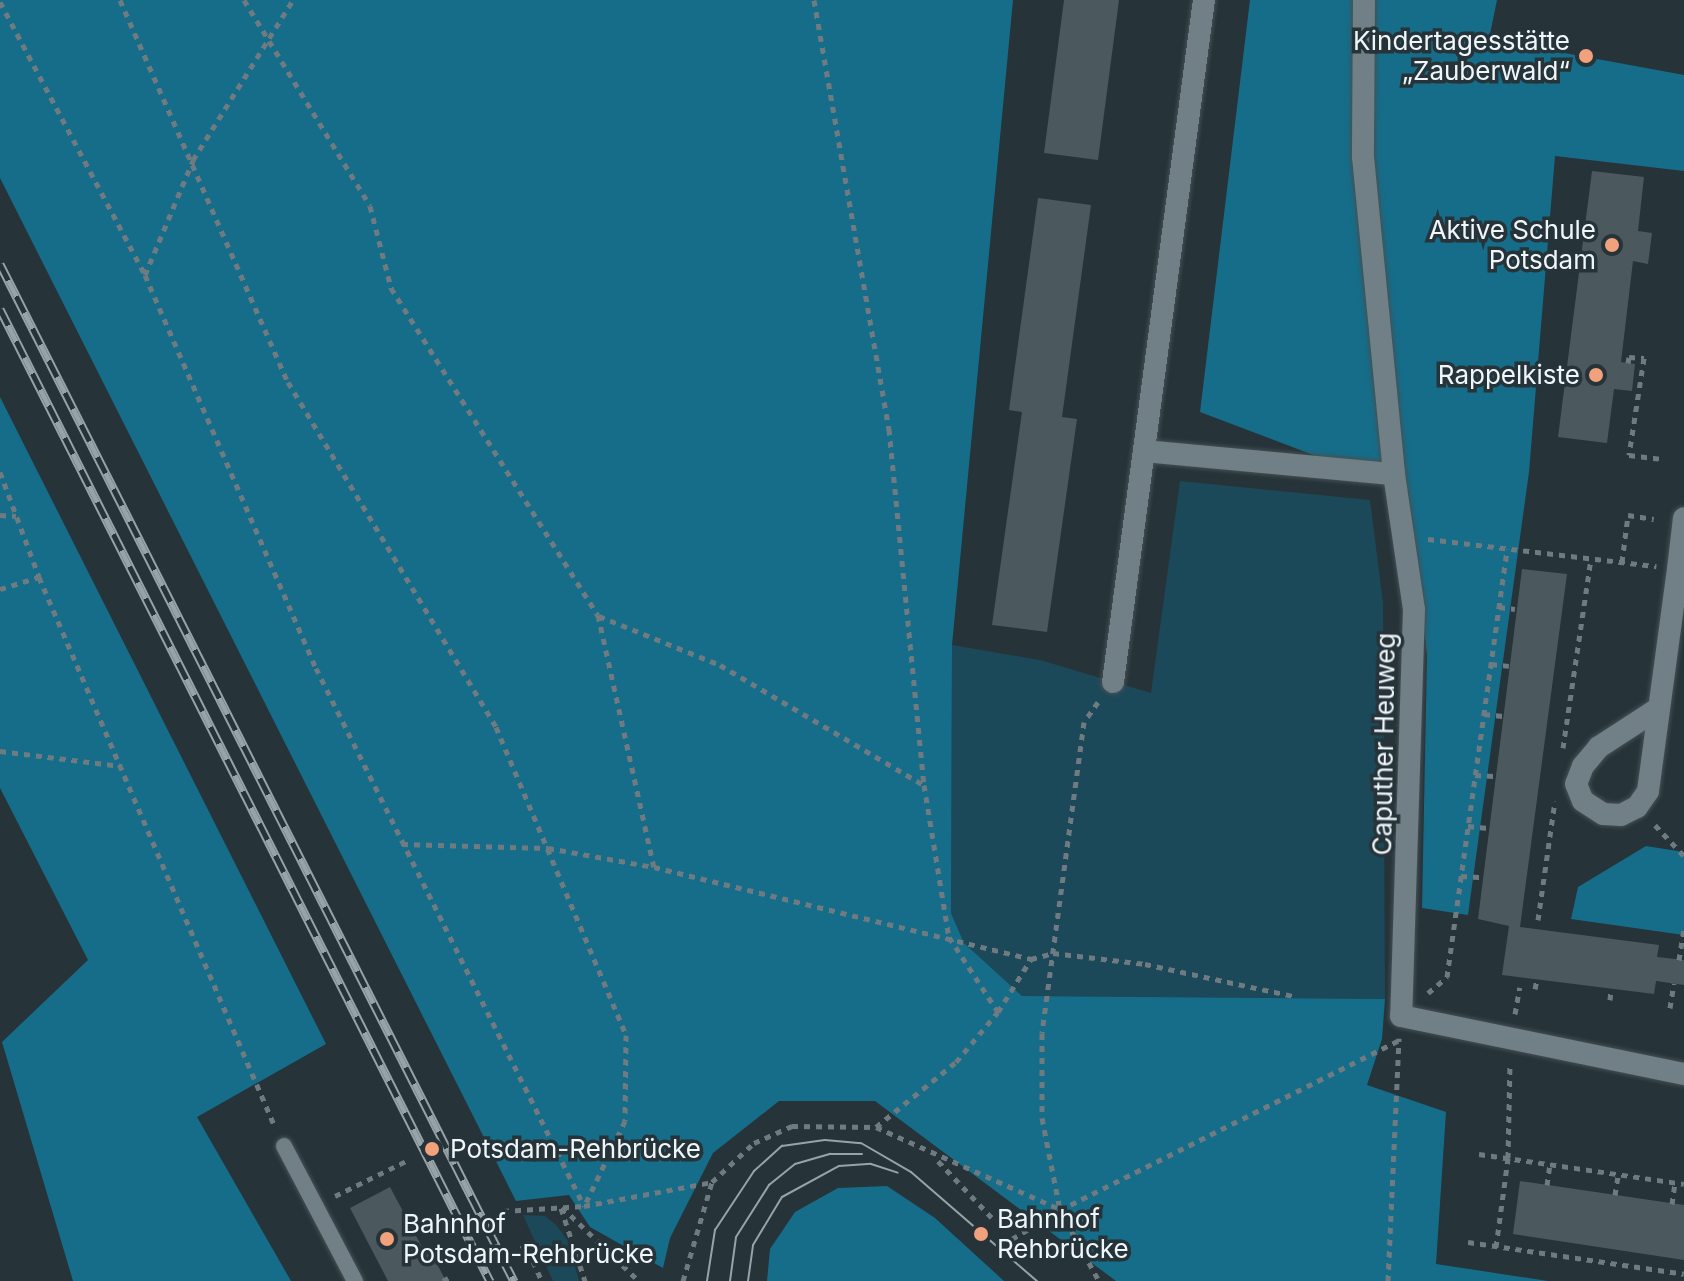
<!DOCTYPE html>
<html>
<head>
<meta charset="utf-8">
<style>
	body { margin:0 }
	#map { position:relative; width:1684px; height:1281px; overflow:hidden; background:#263339; font-family:Inter,sans-serif }
	div>[style] { position:absolute }
	.green>* { inset:0; background:#1c495a }
	.forest>* { inset:0; background:#166d89 }
	.building>* { inset:0; background:#4b595f }
	.path>* { height:5px; margin-top:-2.5px; transform-origin:0; background:repeating-linear-gradient(90deg,#6f7b80 0 6px,transparent 0 12px) }
	.roads { filter:drop-shadow(0 0 2px #455054) drop-shadow(0 0 2px #455054) }
	.service>* { height:16px; margin:-8px; padding:0 8px; transform-origin:8px; border-radius:8px; background:#717f86 }
	.minor>* { height:22px; margin:-11px; padding:0 11px; transform-origin:11px; border-radius:11px; background:#717f86 }
	.tram>* { height:2px; margin:-1px; padding:0 1px; transform-origin:1px; border-radius:1px; background:#98a3a7 }
	.rail>* { height:9px; margin-top:-4.5px; transform-origin:0; background:repeating-linear-gradient(90deg,#263339 0 18px,#98a3a7 0 36px); box-sizing:border-box; border-block:2px solid #98a3a7 }
	.dots>* { width:22px; height:22px; translate:-50% -50%; box-sizing:border-box; border:4px solid #263339; border-radius:50% }
	span { translate:-50% -50%; white-space:nowrap; text-align:center; line-height:1.15; -webkit-text-stroke:7px #263339; paint-order:stroke }
	.poi-label { font-size:26px; color:#eef6fa }
	.right { translate:-100% -50%; text-align:right }
	.left { translate:0 -50%; text-align:left }
	.street-label { font-size:26px; color:#eef6fa }
</style>
</head>
<body>
<div id="map">
	<div class="green">
		<div style="clip-path:polygon(1180px 481px,1370px 500px,1383px 603px,1385px 999px,1022px 996px,964px 943px,951px 913px,952px 645px,1040px 660px,1151px 693px)"></div>
		<div style="clip-path:polygon(523px 1215px,545px 1216px,556px 1225px,568px 1241px,579px 1281px,553px 1281px)"></div>
	</div>
	<div class="forest">
		<div style="clip-path:polygon(0 0,1013px 0,952px 645px,951px 913px,964px 943px,1022px 996px,1385px 999px,1382px 1039px,1367px 1085px,1446px 1112px,1436px 1264px,1548px 1281px,1116px 1281px,875px 1101px,779px 1101px,713px 1153px,670px 1238px,663px 1268px,590px 1227px,569px 1195px,516px 1201px,0 178px)"></div>
		<div style="clip-path:polygon(1250px 0,1497px 0,1489px 39px,1684px 75px,1684px 171px,1555px 156px,1529px 472px,1468px 915px,1422px 908px,1427px 655px,1408px 491px,1200px 412px)"></div>
		<div style="clip-path:polygon(0 397px,326px 1044px,197px 1117px,291px 1281px,73px 1281px,2px 1042px,88px 960px,0 788px)"></div>
		<div style="clip-path:polygon(1646px 846px,1684px 852px,1684px 935px,1571px 919px,1578px 887px)"></div>
		<div style="clip-path:polygon(887px 1186px,935px 1218px,1004px 1281px,767px 1281px,770px 1249px,795px 1212px,838px 1188px)"></div>
	</div>
	<div class="building">
		<div style="clip-path:polygon(1064px 0,1119px 0,1098px 160px,1044px 153px)"></div>
		<div style="clip-path:polygon(1592px 171px,1644px 177px,1638px 231px,1652px 233px,1648px 264px,1633px 261px,1621px 362px,1635px 364px,1632px 391px,1614px 389px,1607px 443px,1558px 437px)"></div>
		<div style="clip-path:polygon(1038px 198px,1091px 205px,1062px 417px,1077px 419px,1047px 632px,992px 625px,1022px 412px,1009px 410px)"></div>
		<div style="clip-path:polygon(1522px 569px,1567px 574px,1520px 927px,1659px 945px,1657px 957px,1684px 960px,1684px 985px,1656px 981px,1654px 994px,1502px 975px,1509px 926px,1478px 919px)"></div>
		<div style="clip-path:polygon(1520px 1181px,1684px 1205px,1684px 1260px,1513px 1234px)"></div>
		<div style="clip-path:polygon(390px 1187px,422px 1247px,427px 1245px,446px 1281px,388px 1281px,350px 1208px)"></div>
	</div>
	<div class="path">
		<div style="left:120px;top:0;width:417px;rotate:66.3deg"></div>
		<div style="left:288px;top:382px;width:403px;rotate:58.9deg"></div>
		<div style="left:496px;top:727px;width:334px;rotate:67.1deg"></div>
		<div style="left:626px;top:1035px;width:86px;rotate:90.7deg"></div>
		<div style="left:625px;top:1121px;width:93px;rotate:115.5deg"></div>
		<div style="left:244px;top:0;width:241px;rotate:58.5deg"></div>
		<div style="left:370px;top:206px;width:85px;rotate:75.6deg"></div>
		<div style="left:391px;top:288px;width:387px;rotate:57.7deg"></div>
		<div style="left:598px;top:615px;width:258px;rotate:77.5deg"></div>
		<div style="left:814px;top:0;width:436px;rotate:80.1deg"></div>
		<div style="left:889px;top:429px;width:358px;rotate:84.4deg"></div>
		<div style="left:924px;top:785px;width:154px;rotate:80.7deg"></div>
		<div style="left:949px;top:937px;width:90px;rotate:56.8deg"></div>
		<div style="left:0;top:2px;width:309px;rotate:62deg"></div>
		<div style="left:145px;top:275px;width:429px;rotate:66.5deg"></div>
		<div style="left:316px;top:668px;width:601px;rotate:63.52deg"></div>
		<div style="left:145px;top:275px;width:125px;rotate:-67.3deg"></div>
		<div style="left:193px;top:160px;width:189px;rotate:-58deg"></div>
		<div style="left:1628px;top:363px;width:6px;rotate:-81deg"></div>
		<div style="left:1629px;top:357px;width:15px;rotate:4deg"></div>
		<div style="left:1644px;top:358px;width:98px;rotate:98.8deg"></div>
		<div style="left:1629px;top:455px;width:35px;rotate:7deg"></div>
		<div style="left:0;top:472px;width:112px;rotate:69.6deg"></div>
		<div style="left:39px;top:577px;width:598px;rotate:66.78deg"></div>
		<div style="left:0;top:515px;width:16px;rotate:4deg"></div>
		<div style="left:1428px;top:539px;width:230px;rotate:6.8deg"></div>
		<div style="left:1622px;top:562px;width:47px;rotate:-82.7deg"></div>
		<div style="left:1628px;top:515px;width:26px;rotate:9deg"></div>
		<div style="left:0;top:589px;width:41px;rotate:-17.1deg"></div>
		<div style="left:1499px;top:607px;width:16px;rotate:7deg"></div>
		<div style="left:599px;top:616px;width:131px;rotate:22deg"></div>
		<div style="left:720px;top:665px;width:237px;rotate:30.5deg"></div>
		<div style="left:1491px;top:664px;width:18px;rotate:6deg"></div>
		<div style="left:1098px;top:702px;width:24px;rotate:125deg"></div>
		<div style="left:1084px;top:722px;width:314px;rotate:97.7deg"></div>
		<div style="left:1042px;top:1033px;width:85px;rotate:90deg"></div>
		<div style="left:1042px;top:1118px;width:94px;rotate:78.9deg"></div>
		<div style="left:1060px;top:1210px;width:81px;rotate:61.2deg"></div>
		<div style="left:1484px;top:714px;width:19px;rotate:6deg"></div>
		<div style="left:1563px;top:748px;width:191px;rotate:-81.6deg"></div>
		<div style="left:0;top:751px;width:122px;rotate:7.1deg"></div>
		<div style="left:1475px;top:775px;width:19px;rotate:3deg"></div>
		<div style="left:1655px;top:825px;width:42px;rotate:46.9deg"></div>
		<div style="left:1468px;top:826px;width:20px;rotate:6deg"></div>
		<div style="left:402px;top:844px;width:146px;rotate:1.6deg"></div>
		<div style="left:548px;top:848px;width:108px;rotate:10.2deg"></div>
		<div style="left:654px;top:867px;width:388px;rotate:13.7deg"></div>
		<div style="left:1461px;top:876px;width:22px;rotate:3deg"></div>
		<div style="left:1538px;top:920px;width:120px;rotate:-81.9deg"></div>
		<div style="left:1679px;top:960px;width:31px;rotate:-81deg"></div>
		<div style="left:1535px;top:989px;width:10px;rotate:-79deg"></div>
		<div style="left:1428px;top:993px;width:25px;rotate:-40deg"></div>
		<div style="left:1447px;top:977px;width:432px;rotate:-82deg"></div>
		<div style="left:1610px;top:1000px;width:11px;rotate:-85deg"></div>
		<div style="left:1670px;top:1008px;width:25px;rotate:-81deg"></div>
		<div style="left:1515px;top:1014px;width:27px;rotate:-80deg"></div>
		<div style="left:876px;top:1127px;width:103px;rotate:-39.1deg"></div>
		<div style="left:956px;top:1062px;width:65px;rotate:-50deg"></div>
		<div style="left:998px;top:1012px;width:62px;rotate:-58.1deg"></div>
		<div style="left:1031px;top:959px;width:23px;rotate:-15deg"></div>
		<div style="left:1053px;top:953px;width:93px;rotate:6.8deg"></div>
		<div style="left:1145px;top:964px;width:151px;rotate:12.2deg"></div>
		<div style="left:1479px;top:1154px;width:207px;rotate:8.3deg"></div>
		<div style="left:938px;top:1161px;width:79px;rotate:46.5deg"></div>
		<div style="left:1547px;top:1185px;width:21px;rotate:-82deg"></div>
		<div style="left:1615px;top:1195px;width:20px;rotate:-81deg"></div>
		<div style="left:335px;top:1196px;width:79px;rotate:-26.2deg"></div>
		<div style="left:1672px;top:1204px;width:21px;rotate:-82deg"></div>
		<div style="left:562px;top:1207px;width:107px;rotate:43.9deg"></div>
		<div style="left:561px;top:1208px;width:77px;rotate:71.8deg"></div>
		<div style="left:503px;top:1211px;width:81px;rotate:-3.5deg"></div>
		<div style="left:584px;top:1206px;width:130px;rotate:-10.6deg"></div>
		<div style="left:1012px;top:1239px;width:56px;rotate:-31.1deg"></div>
		<div style="left:1060px;top:1210px;width:378px;rotate:-26.6deg"></div>
		<div style="left:1468px;top:1242px;width:218px;rotate:8.4deg"></div>
		<div style="left:521px;top:1245px;width:9px;rotate:36deg"></div>
		<div style="left:528px;top:1250px;width:34px;rotate:66deg"></div>
		<div style="left:1496px;top:1247px;width:90px;rotate:-82.3deg"></div>
		<div style="left:1508px;top:1158px;width:95px;rotate:-88.8deg"></div>
		<div style="left:443px;top:1281px;width:6px;rotate:-31deg"></div>
		<div style="left:683px;top:1281px;width:103px;rotate:-73.7deg"></div>
		<div style="left:712px;top:1182px;width:57px;rotate:-42.9deg"></div>
		<div style="left:754px;top:1143px;width:42px;rotate:-24.1deg"></div>
		<div style="left:792px;top:1126px;width:84px;rotate:0.7deg"></div>
		<div style="left:876px;top:1127px;width:201px;rotate:24.1deg"></div>
		<div style="left:1388px;top:1281px;width:243px;rotate:-87.4deg"></div>
	</div>
	<div class="roads">
		<div class="service">
			<div style="left:284px;top:1146px;width:153px;rotate:62.3deg"></div>
		</div>
		<div class="minor">
			<div style="left:1364px;top:0;width:157px;rotate:90.4deg"></div>
			<div style="left:1363px;top:157px;width:319px;rotate:84.4deg"></div>
			<div style="left:1394px;top:474px;width:136px;rotate:81.6deg"></div>
			<div style="left:1414px;top:609px;width:407px;rotate:91.8deg"></div>
			<div style="left:1401px;top:1016px;width:289px;rotate:11.6deg"></div>
			<div style="left:1144px;top:451px;width:251px;rotate:5.3deg"></div>
			<div style="left:1113px;top:682px;width:688px;rotate:-82.4deg"></div>
			<div style="left:1659px;top:708px;width:72px;rotate:147deg"></div>
			<div style="left:1599px;top:747px;width:25px;rotate:130deg"></div>
			<div style="left:1583px;top:766px;width:19px;rotate:111deg"></div>
			<div style="left:1576px;top:784px;width:18px;rotate:68deg"></div>
			<div style="left:1583px;top:801px;width:24px;rotate:33deg"></div>
			<div style="left:1603px;top:814px;width:18px;rotate:3deg"></div>
			<div style="left:1621px;top:815px;width:18px;rotate:-27deg"></div>
			<div style="left:1637px;top:807px;width:19px;rotate:-55deg"></div>
			<div style="left:1648px;top:791px;width:224px;rotate:-82.3deg"></div>
			<div style="left:1678px;top:569px;width:51px;rotate:-83.3deg"></div>
		</div>
	</div>
	<div class="tram">
		<div style="left:707px;top:1281px;width:52px;rotate:-81.1deg"></div>
		<div style="left:715px;top:1230px;width:71px;rotate:-56.5deg"></div>
		<div style="left:754px;top:1171px;width:38px;rotate:-42deg"></div>
		<div style="left:782px;top:1146px;width:43px;rotate:-7.9deg"></div>
		<div style="left:825px;top:1140px;width:36px;rotate:5deg"></div>
		<div style="left:861px;top:1143px;width:58px;rotate:30.1deg"></div>
		<div style="left:911px;top:1172px;width:167px;rotate:40.9deg"></div>
		<div style="left:730px;top:1281px;width:44px;rotate:-82.2deg"></div>
		<div style="left:736px;top:1237px;width:62px;rotate:-57.6deg"></div>
		<div style="left:769px;top:1185px;width:33px;rotate:-39deg"></div>
		<div style="left:795px;top:1164px;width:37px;rotate:-16deg"></div>
		<div style="left:831px;top:1154px;width:31px"></div>
		<div style="left:748px;top:1281px;width:36px;rotate:-82deg"></div>
		<div style="left:753px;top:1245px;width:56px;rotate:-58.9deg"></div>
		<div style="left:782px;top:1197px;width:65px;rotate:-28.5deg"></div>
		<div style="left:839px;top:1166px;width:32px;rotate:-4deg"></div>
		<div style="left:871px;top:1164px;width:28px;rotate:18deg"></div>
	</div>
	<div class="rail">
		<div style="left:0;top:264px;width:1140px;rotate:63.19deg"></div>
		<div style="left:0;top:309px;width:1089px;rotate:63.25deg"></div>
	</div>
	<div class="dots">
		<div style="left:1586px;top:56px;background:#f1a17c"></div>
		<div style="left:1612px;top:245px;background:#f1a17c"></div>
		<div style="left:1596px;top:375px;background:#f1a17c"></div>
		<div style="left:432px;top:1149px;background:#f1a17c"></div>
		<div style="left:981px;top:1234px;background:#f1a17c"></div>
		<div style="left:387px;top:1239px;background:#f1a17c"></div>
	</div>
	<div class="poi-label">
		<span class="right" style="left:1570px;top:56px">Kindertagesstätte<br>„Zauberwald“</span>
		<span class="right" style="left:1596px;top:245px">Aktive Schule<br>Potsdam</span>
		<span class="right" style="left:1580px;top:375px">Rappelkiste</span>
		<span class="left" style="left:450px;top:1149px">Potsdam-Rehbrücke</span>
		<span class="left" style="left:997px;top:1234px">Bahnhof<br>Rehbrücke</span>
		<span class="left" style="left:403px;top:1239px">Bahnhof<br>Potsdam-Rehbrücke</span>
	</div>
	<div class="street-label">
		<span style="left:1384px;top:744px;rotate:-89deg">Caputher Heuweg</span>
	</div>
</div>
</body>
</html>
